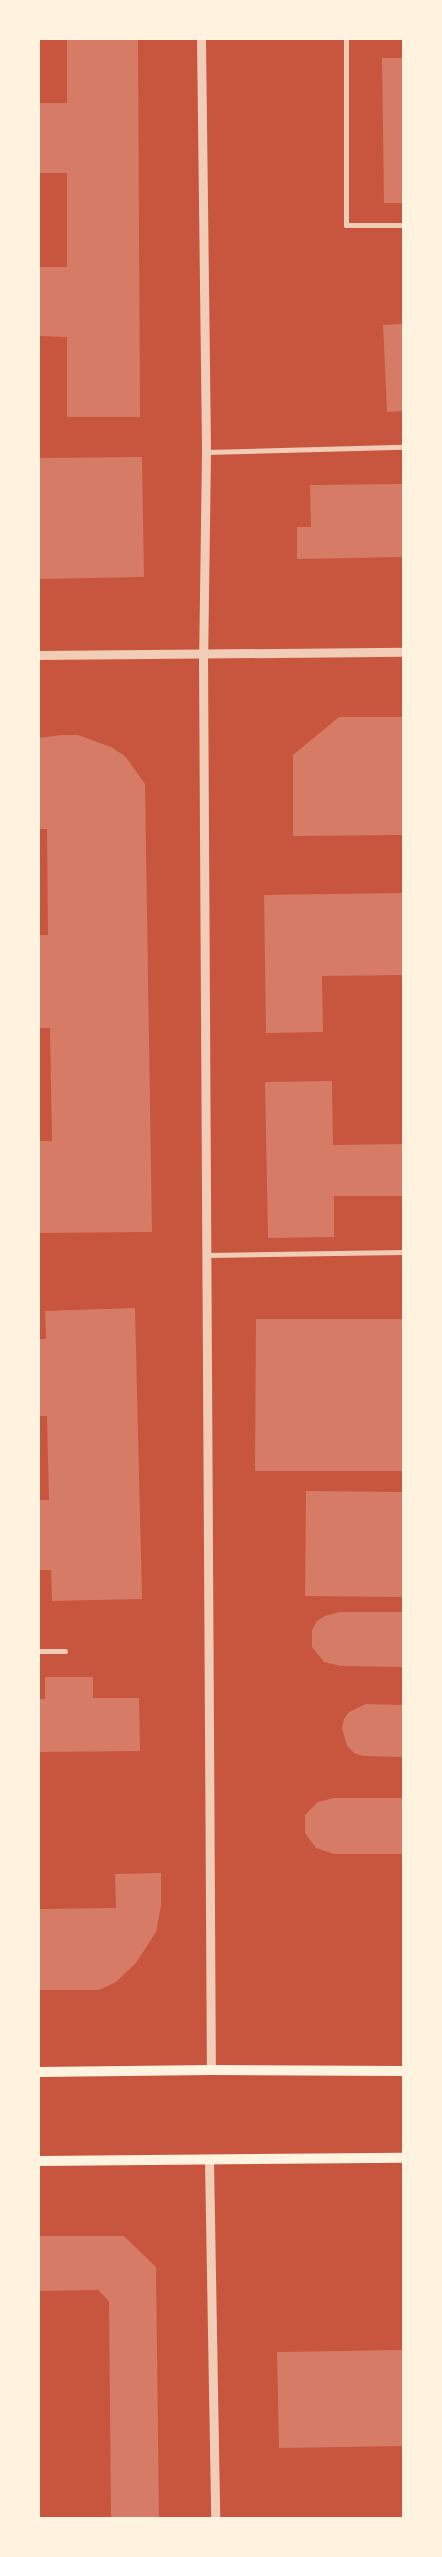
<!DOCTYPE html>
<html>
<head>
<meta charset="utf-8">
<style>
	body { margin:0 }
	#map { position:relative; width:442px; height:2557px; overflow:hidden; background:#c8553d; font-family:Poppins,sans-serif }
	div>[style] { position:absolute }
	.building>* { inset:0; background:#d67c66 }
	.minor>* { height:5px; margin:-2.5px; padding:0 2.5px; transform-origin:2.5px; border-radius:2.5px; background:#f1ccb7 }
	.tertiary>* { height:9px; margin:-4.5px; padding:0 4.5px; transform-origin:4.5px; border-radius:4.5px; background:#f1ccb7 }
	.secondary>* { height:10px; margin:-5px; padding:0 5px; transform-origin:5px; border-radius:5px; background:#fff3e0 }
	span { translate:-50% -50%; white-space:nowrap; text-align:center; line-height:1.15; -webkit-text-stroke:4px #fff3e0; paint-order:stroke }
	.frame { position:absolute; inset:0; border:40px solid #fff3e0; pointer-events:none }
</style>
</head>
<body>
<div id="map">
	<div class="building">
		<div style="clip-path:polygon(67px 39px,138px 39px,140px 417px,67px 417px,67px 337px,39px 336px,39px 267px,67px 267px,67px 173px,39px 173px,39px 103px,67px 103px)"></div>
		<div style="clip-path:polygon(382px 58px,403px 58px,403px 203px,384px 203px)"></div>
		<div style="clip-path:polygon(403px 324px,403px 411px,387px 412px,383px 325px)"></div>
		<div style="clip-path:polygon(142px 457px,144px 577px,39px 579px,39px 458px)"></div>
		<div style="clip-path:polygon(403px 484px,403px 557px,297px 559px,297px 527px,311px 527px,310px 485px)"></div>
		<div style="clip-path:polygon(339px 717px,403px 717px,403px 835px,293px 836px,293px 755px)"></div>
		<div style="clip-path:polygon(62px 735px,78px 735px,111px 747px,125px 756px,145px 784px,152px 1232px,39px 1233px,39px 1141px,52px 1141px,50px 1028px,39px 1028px,39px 935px,48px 935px,47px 829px,39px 829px,39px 738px)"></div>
		<div style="clip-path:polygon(403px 893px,403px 975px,322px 976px,323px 1032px,266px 1033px,264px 895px)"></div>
		<div style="clip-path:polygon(332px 1081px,333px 1145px,403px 1144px,403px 1196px,334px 1196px,334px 1237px,268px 1238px,265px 1082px)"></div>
		<div style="clip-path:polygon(135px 1308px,142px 1599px,52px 1601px,51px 1570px,39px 1570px,39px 1500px,49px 1500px,47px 1416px,39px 1416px,39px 1339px,46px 1339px,45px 1311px)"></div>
		<div style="clip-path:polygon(256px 1319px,403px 1319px,403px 1471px,255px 1471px)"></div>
		<div style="clip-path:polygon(306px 1491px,403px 1492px,403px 1597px,305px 1596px)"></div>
		<div style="clip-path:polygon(403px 1612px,403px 1667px,341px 1666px,324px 1662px,312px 1647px,312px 1630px,317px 1621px,325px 1616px,340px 1612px)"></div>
		<div style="clip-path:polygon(45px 1677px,93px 1677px,93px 1698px,139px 1698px,140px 1751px,39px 1752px,39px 1699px,45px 1699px)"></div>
		<div style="clip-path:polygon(366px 1704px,403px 1705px,403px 1757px,363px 1756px,354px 1753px,347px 1746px,342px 1728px,344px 1719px,349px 1712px)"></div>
		<div style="clip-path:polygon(334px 1798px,403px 1798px,403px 1854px,334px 1854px,316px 1848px,305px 1833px,305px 1815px,318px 1802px)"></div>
		<div style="clip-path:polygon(161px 1873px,161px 1906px,156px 1932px,136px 1963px,116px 1982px,99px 1990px,39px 1990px,39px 1909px,116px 1908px,115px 1874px)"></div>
		<div style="clip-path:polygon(39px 2236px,124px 2236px,156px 2267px,159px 2518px,111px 2518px,109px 2301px,98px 2290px,39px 2291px)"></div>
		<div style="clip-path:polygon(403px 2350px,403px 2446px,279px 2448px,277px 2352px)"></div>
	</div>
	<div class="minor">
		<div style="left:346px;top:39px;width:186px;rotate:90deg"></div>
		<div style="left:346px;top:225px;width:57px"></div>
		<div style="left:206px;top:452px;width:197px;rotate:-1.5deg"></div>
		<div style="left:208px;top:1255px;width:195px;rotate:-0.9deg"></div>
		<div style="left:39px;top:1651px;width:26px"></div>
	</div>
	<div class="tertiary">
		<div style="left:201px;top:39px;width:413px;rotate:89.3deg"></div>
		<div style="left:206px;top:452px;width:203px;rotate:90.8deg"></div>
		<div style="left:203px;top:655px;width:1415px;rotate:89.68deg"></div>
		<div style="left:39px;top:655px;width:364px;rotate:-0.5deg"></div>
		<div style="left:209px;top:2160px;width:358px;rotate:89deg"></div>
	</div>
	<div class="secondary">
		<div style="left:39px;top:2072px;width:172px;rotate:-0.7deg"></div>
		<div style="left:211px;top:2070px;width:192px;rotate:0.3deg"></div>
		<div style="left:39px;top:2161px;width:364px;rotate:-0.5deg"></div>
	</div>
	<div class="frame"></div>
</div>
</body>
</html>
